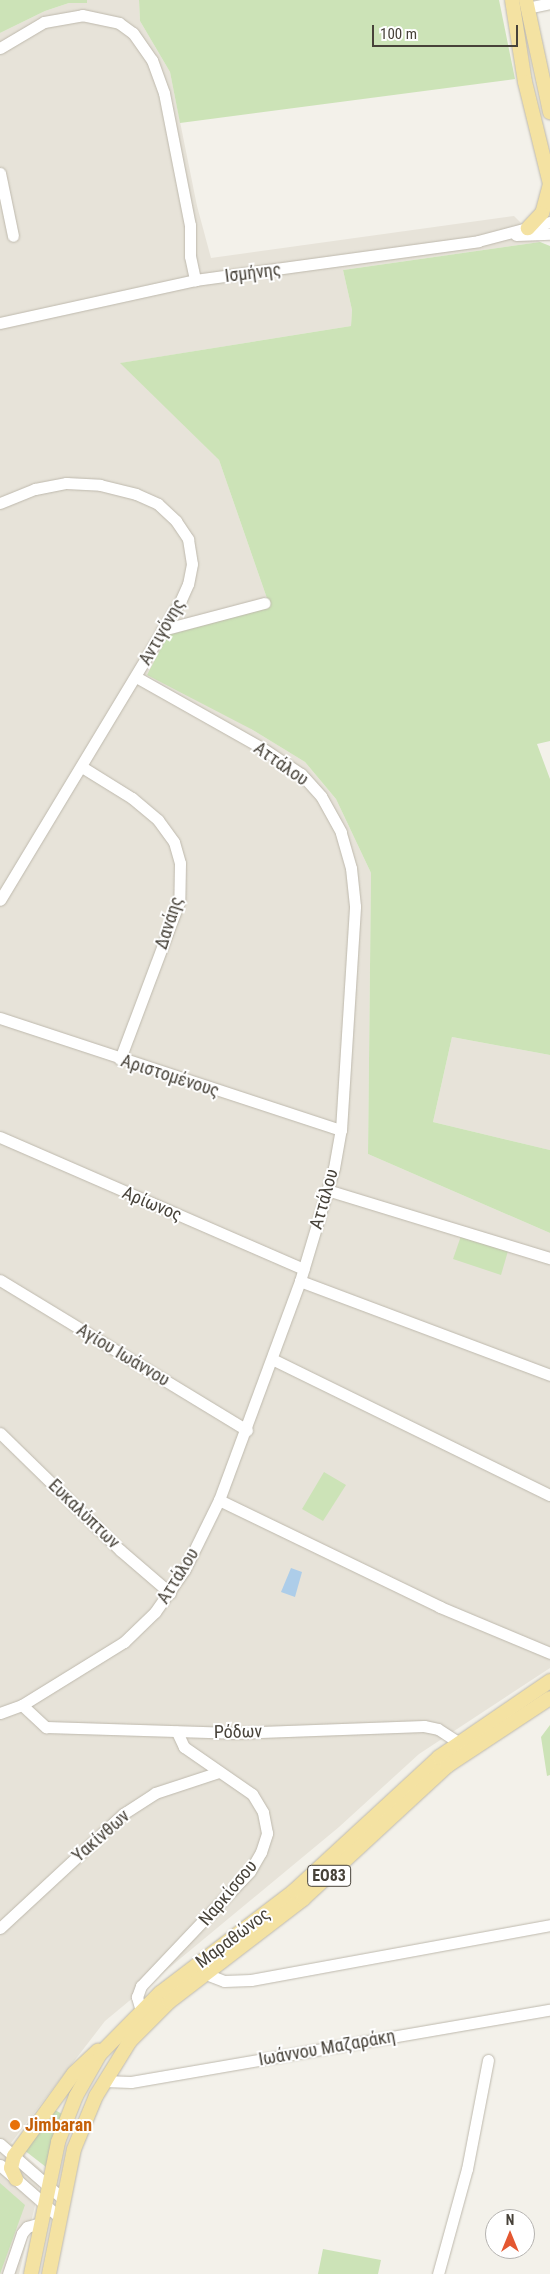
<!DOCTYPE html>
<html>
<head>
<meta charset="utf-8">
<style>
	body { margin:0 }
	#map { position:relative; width:550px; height:2274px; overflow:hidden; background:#f3f1ea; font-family:"Roboto Condensed",sans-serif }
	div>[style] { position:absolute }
	.residential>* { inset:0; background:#e7e3d9 }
	.green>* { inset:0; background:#cce3b7 }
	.water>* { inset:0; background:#adcde9 }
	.roads { filter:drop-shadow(0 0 1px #beb9ad) drop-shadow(0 0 1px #beb9ad) }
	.minor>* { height:11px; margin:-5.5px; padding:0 5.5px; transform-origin:5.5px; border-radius:5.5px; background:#fff }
	.major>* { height:14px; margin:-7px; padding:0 7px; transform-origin:7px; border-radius:7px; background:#f4e2a2 }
	.dots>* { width:14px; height:14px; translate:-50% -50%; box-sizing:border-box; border:2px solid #fff; border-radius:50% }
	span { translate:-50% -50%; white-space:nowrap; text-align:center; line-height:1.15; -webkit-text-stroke:4px #fff; paint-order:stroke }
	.shield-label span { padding:1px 4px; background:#fff; border:1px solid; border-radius:4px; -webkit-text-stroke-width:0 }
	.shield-label { font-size:16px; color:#474239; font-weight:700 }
	.street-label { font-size:18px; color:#474239 }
	.food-label { font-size:18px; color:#c56008; font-weight:700 }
	.left { translate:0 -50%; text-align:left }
	.north { position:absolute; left:485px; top:2209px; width:50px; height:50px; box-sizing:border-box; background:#fff; border:1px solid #b5b3b0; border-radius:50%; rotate:0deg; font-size:14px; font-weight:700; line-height:20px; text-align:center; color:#474239 }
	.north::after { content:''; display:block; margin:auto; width:18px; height:22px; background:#e45831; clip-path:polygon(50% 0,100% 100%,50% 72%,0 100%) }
	.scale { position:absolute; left:372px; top:25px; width:146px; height:22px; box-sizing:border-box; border:2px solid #474239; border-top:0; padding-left:6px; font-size:15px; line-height:18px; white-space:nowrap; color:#474239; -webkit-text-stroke:4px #fff; paint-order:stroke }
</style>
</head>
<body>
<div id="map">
	<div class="residential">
		<div style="clip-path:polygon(87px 0,139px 0,140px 21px,170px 72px,197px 206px,211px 258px,514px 216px,540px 242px,343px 270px,352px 310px,351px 326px,121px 363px,219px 460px,270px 607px,168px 635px,251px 729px,305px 762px,336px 799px,371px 873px,368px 1154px,550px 1233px,550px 1668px,419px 1754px,339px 1827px,105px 2021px,11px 2143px,43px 2171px,19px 2274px,0 2274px,0 33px,45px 11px,69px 3px,86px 3px)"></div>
		<div style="clip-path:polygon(452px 1037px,550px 1055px,550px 1150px,433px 1122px)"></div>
	</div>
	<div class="green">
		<div style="clip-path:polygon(0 0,87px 0,87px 3px,69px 3px,45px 11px,0 33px)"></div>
		<div style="clip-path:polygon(139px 0,499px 0,515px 79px,180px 123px,170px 72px,140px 21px)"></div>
		<div style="clip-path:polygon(540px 242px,550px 246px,550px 741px,537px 744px,550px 779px,550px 1055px,452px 1037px,433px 1122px,550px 1150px,550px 1233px,368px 1154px,371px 873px,336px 799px,305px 762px,251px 729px,147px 675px,168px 635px,270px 607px,219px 460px,120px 363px,351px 326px,352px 310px,343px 270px)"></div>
		<div style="clip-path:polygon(461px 1236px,508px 1251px,501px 1275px,453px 1259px)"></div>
		<div style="clip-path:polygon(324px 1472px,346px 1485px,323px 1521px,302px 1509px)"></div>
		<div style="clip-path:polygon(550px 1725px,550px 1775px,547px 1776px,541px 1737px)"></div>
		<div style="clip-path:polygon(55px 2110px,62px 2114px,46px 2167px,24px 2150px)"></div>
		<div style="clip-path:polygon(0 2183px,25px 2205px,0 2274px)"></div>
		<div style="clip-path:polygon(323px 2249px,381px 2260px,378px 2274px,318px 2274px)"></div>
	</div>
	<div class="water">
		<div style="clip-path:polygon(291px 1568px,302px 1572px,295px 1597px,281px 1592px)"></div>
	</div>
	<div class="roads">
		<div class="minor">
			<div style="left:527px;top:8px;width:24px;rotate:-12deg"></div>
			<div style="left:0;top:48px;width:51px;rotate:-30.6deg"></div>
			<div style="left:44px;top:22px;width:39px;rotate:-10deg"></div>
			<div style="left:82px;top:15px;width:38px;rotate:12deg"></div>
			<div style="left:119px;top:23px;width:17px;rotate:36deg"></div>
			<div style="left:133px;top:33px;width:33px;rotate:55deg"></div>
			<div style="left:152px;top:60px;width:35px;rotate:70deg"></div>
			<div style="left:164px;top:93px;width:135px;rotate:78.9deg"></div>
			<div style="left:190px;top:225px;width:31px;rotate:90deg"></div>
			<div style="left:190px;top:256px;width:25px;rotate:78deg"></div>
			<div style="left:0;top:173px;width:64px;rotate:78.3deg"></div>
			<div style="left:516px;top:235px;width:34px;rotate:-2deg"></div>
			<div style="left:0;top:323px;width:200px;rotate:-12.4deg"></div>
			<div style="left:195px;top:280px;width:286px;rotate:-7.8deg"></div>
			<div style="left:478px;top:241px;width:74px;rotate:-14.8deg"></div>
			<div style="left:0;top:503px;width:38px;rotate:-22deg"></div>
			<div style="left:35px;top:489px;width:32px;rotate:-11deg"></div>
			<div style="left:66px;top:483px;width:34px;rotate:3deg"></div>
			<div style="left:100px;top:485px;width:37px;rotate:14deg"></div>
			<div style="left:136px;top:494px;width:24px;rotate:24deg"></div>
			<div style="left:158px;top:504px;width:25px;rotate:43deg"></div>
			<div style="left:176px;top:521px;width:22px;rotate:56deg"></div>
			<div style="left:188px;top:539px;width:25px;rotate:81deg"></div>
			<div style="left:192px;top:564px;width:20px;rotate:101deg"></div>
			<div style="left:188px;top:584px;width:17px;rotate:114deg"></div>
			<div style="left:181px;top:600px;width:350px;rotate:121.1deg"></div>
			<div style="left:162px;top:630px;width:106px;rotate:-14.8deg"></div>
			<div style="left:82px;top:767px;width:59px;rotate:31.8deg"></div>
			<div style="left:132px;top:798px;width:34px;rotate:40deg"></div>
			<div style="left:158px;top:820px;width:27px;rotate:54deg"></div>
			<div style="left:174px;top:842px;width:22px;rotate:74deg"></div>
			<div style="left:180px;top:863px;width:39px;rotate:91deg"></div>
			<div style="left:179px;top:902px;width:168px;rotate:110.6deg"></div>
			<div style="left:0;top:1018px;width:359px;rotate:18.2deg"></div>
			<div style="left:0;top:1137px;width:331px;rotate:23.5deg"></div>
			<div style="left:327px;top:1190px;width:233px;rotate:17deg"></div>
			<div style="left:0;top:1280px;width:289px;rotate:31.3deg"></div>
			<div style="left:300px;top:1281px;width:267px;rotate:20.6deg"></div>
			<div style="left:272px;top:1359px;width:309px;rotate:26.1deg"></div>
			<div style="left:0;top:1433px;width:168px;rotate:44.3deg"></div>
			<div style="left:120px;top:1550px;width:66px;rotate:40.7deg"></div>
			<div style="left:219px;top:1500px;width:246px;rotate:25.8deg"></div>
			<div style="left:440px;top:1607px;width:119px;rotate:22.7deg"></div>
			<div style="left:22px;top:1705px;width:33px;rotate:43deg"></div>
			<div style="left:46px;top:1727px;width:187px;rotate:1.8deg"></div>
			<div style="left:233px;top:1733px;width:191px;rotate:-2.1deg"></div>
			<div style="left:424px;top:1726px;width:14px;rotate:12deg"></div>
			<div style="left:438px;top:1729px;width:24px;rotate:33deg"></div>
			<div style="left:0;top:1713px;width:23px;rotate:-20deg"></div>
			<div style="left:22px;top:1705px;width:120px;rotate:-31.7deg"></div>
			<div style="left:124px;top:1642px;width:43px;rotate:-44.1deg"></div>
			<div style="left:155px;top:1612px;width:52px;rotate:-55.1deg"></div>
			<div style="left:185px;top:1569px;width:77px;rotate:-63.8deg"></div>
			<div style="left:219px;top:1500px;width:233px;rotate:-69.7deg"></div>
			<div style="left:300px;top:1281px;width:118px;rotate:-73.3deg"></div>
			<div style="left:334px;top:1168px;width:39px;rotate:-80deg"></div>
			<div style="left:341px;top:1130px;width:224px;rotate:-86.4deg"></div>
			<div style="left:355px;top:906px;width:38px;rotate:-96deg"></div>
			<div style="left:351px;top:868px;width:37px;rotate:-106deg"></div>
			<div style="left:341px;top:832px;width:41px;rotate:-119.1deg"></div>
			<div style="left:321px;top:796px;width:30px;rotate:-132deg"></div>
			<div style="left:301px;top:774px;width:47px;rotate:-146.3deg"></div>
			<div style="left:262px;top:748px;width:145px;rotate:-150.6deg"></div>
			<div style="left:0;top:1928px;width:168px;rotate:-42.8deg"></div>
			<div style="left:123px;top:1814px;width:38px;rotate:-33deg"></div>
			<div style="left:155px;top:1793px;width:67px;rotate:-18.2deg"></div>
			<div style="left:206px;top:1974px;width:19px;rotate:21deg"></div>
			<div style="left:224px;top:1981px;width:27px;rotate:-2deg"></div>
			<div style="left:251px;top:1980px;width:304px;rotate:-10.4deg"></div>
			<div style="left:141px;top:2011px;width:15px;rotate:-106deg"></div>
			<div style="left:137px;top:1997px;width:12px;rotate:-70deg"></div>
			<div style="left:141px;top:1986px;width:158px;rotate:-46.5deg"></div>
			<div style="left:250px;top:1871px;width:22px;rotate:-60deg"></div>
			<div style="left:261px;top:1852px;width:20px;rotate:-72deg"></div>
			<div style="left:267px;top:1833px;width:21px;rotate:-101deg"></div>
			<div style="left:263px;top:1812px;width:21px;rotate:-121deg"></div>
			<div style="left:252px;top:1794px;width:83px;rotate:-145.3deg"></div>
			<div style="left:184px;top:1747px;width:17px;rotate:-115deg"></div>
			<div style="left:104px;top:2081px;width:27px;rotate:2deg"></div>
			<div style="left:131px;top:2082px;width:425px;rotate:-9.8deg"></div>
			<div style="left:0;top:2144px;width:82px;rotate:41.1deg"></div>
			<div style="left:0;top:2165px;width:79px;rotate:41.4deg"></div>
			<div style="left:8px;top:2274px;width:43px;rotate:-71.1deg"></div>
			<div style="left:22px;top:2233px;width:8px;rotate:-50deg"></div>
			<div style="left:27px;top:2227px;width:14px;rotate:-17deg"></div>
			<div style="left:438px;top:2274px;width:109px;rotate:-74.6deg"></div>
			<div style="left:467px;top:2169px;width:111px;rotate:-79.1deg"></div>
		</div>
		<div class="major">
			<div style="left:512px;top:0;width:83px;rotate:81deg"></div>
			<div style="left:525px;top:82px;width:105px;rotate:76.2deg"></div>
			<div style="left:550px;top:184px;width:30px;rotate:105deg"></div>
			<div style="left:542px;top:213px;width:21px;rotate:133deg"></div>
			<div style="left:526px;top:0;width:115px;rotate:77.9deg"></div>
			<div style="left:16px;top:2179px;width:12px;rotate:-114deg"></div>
			<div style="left:11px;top:2168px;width:12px;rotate:-76deg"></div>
			<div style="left:14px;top:2156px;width:102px;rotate:-54.1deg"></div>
			<div style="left:74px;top:2073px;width:33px;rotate:-43deg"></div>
			<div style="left:31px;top:2274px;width:135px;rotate:-78.4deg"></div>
			<div style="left:58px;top:2142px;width:49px;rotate:-68.6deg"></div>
			<div style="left:76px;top:2096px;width:48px;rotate:-60.3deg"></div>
			<div style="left:100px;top:2054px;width:86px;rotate:-45.5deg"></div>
			<div style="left:160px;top:1993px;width:168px;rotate:-37.3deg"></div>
			<div style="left:294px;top:1891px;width:197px;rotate:-42.7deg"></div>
			<div style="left:439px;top:1757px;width:135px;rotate:-34.4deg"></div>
			<div style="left:49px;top:2274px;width:127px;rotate:-78.7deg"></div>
			<div style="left:74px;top:2149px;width:57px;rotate:-67.5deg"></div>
			<div style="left:96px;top:2096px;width:65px;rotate:-58.3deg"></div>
			<div style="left:130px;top:2041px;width:55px;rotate:-45deg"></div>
			<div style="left:169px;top:2002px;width:169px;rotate:-37.5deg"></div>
			<div style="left:303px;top:1899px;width:196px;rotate:-42.7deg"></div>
			<div style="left:447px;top:1766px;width:123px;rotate:-33.4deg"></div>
		</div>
	</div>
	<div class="dots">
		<div style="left:15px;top:2125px;background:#e8710a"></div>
	</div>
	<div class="shield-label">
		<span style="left:329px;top:1876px">ΕΟ83</span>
	</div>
	<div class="street-label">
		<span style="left:253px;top:273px;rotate:-7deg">Ισμήνης</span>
		<span style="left:162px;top:632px;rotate:-60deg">Αντιγόνης</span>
		<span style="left:281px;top:764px;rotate:35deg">Αττάλου</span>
		<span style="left:169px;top:923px;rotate:-72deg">Δανάης</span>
		<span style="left:170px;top:1076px;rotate:18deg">Αριστομένους</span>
		<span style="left:324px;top:1199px;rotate:-74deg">Αττάλου</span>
		<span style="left:152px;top:1204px;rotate:23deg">Αρίωνος</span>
		<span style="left:123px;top:1355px;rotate:31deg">Αγίου Ιωάννου</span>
		<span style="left:84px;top:1514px;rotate:44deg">Ευκαλύπτων</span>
		<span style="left:178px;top:1576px;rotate:-58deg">Αττάλου</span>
		<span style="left:238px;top:1732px;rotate:-1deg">Ρόδων</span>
		<span style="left:101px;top:1836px;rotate:-41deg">Υακίνθων</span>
		<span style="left:228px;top:1893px;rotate:-50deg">Ναρκίσσου</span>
		<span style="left:233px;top:1938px;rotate:-37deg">Μαραθώνος</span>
		<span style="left:327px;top:2048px;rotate:-10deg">Ιωάννου Μαζαράκη</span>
	</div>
	<div class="food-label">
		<span class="left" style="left:25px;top:2125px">Jimbaran</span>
	</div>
	<div class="north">N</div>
	<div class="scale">100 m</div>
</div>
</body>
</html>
